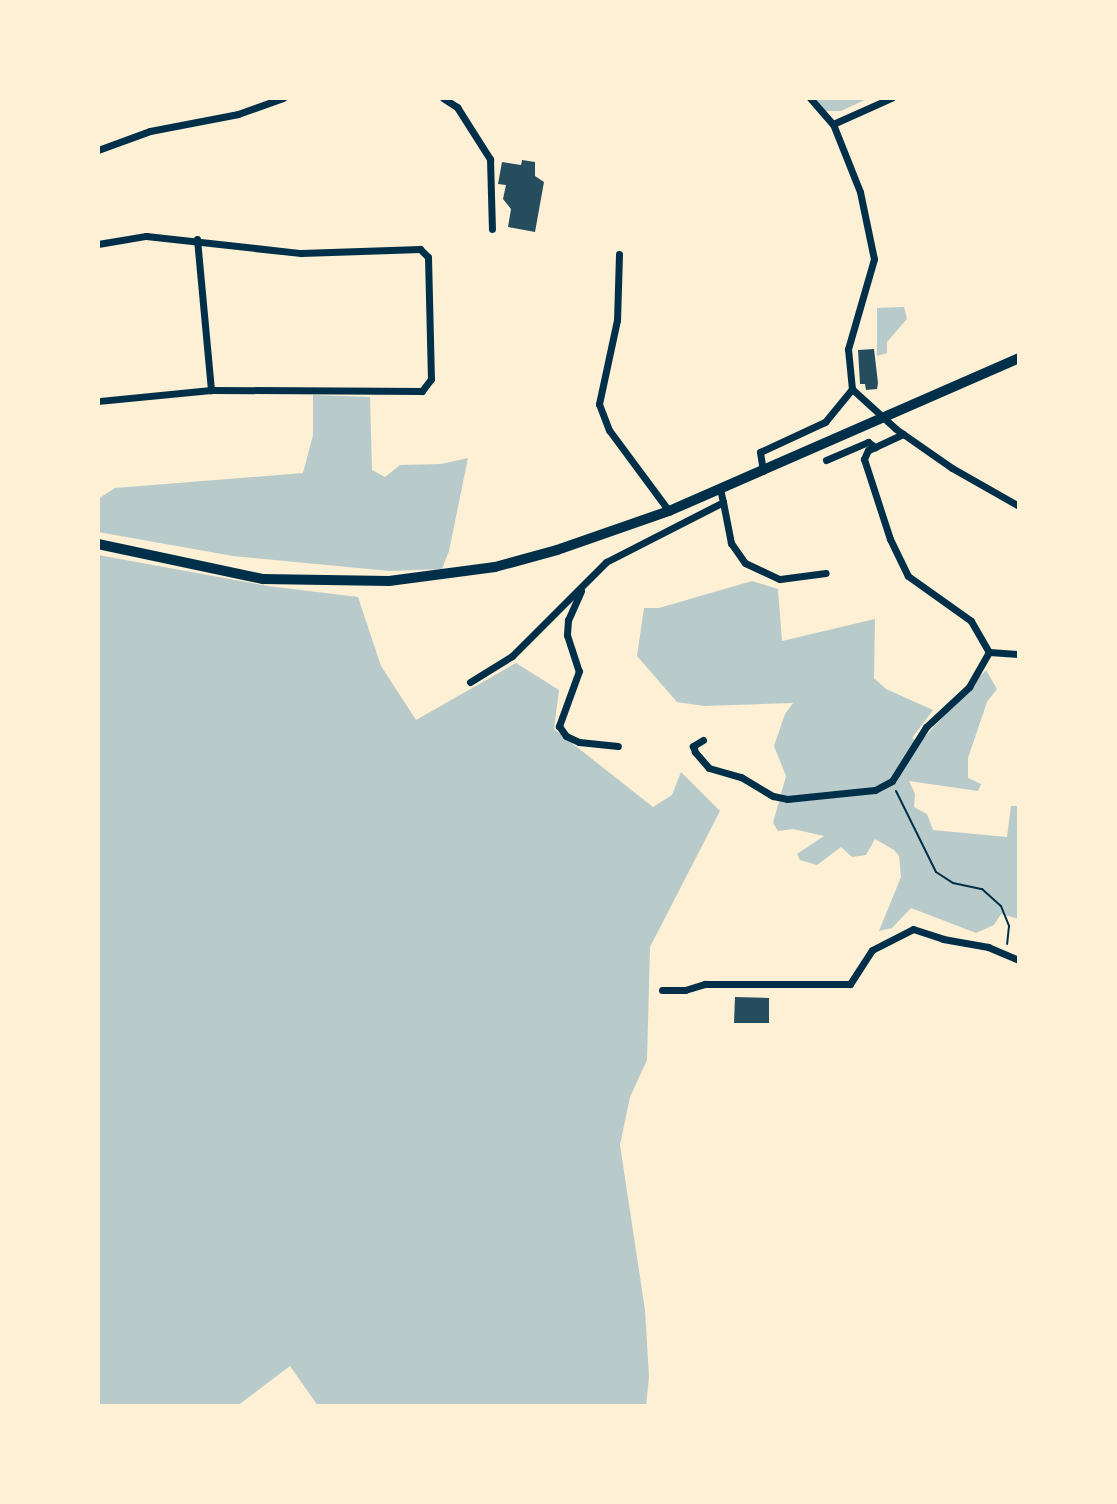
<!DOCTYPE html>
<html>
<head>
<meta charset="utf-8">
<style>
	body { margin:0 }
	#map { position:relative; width:1117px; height:1504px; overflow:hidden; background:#fdf0d5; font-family:"Titillium Web",sans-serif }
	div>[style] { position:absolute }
	.green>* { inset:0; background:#b9caca }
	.building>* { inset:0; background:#264d5e }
	.path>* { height:2px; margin:-1px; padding:0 1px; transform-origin:1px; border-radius:1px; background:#003049 }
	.minor>* { height:7px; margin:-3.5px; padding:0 3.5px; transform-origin:3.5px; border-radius:3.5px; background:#003049 }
	.primary>* { height:10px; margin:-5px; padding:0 5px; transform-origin:5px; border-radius:5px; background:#003049 }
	span { translate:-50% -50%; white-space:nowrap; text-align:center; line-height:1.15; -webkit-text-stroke:7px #fdf0d5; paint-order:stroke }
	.frame { position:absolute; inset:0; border:100px solid #fdf0d5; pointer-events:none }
</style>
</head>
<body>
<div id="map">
	<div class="green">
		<div style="clip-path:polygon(811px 98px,869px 98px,841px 111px,822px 111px)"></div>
		<div style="clip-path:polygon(904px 307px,907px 319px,887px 342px,887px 353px,877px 356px,877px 308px)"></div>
		<div style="clip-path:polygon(313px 395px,370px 397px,372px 470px,385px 477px,400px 465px,441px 464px,468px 458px,449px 551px,442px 569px,389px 571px,233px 556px,98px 532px,98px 499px,115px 488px,303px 473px,313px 435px)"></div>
		<div style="clip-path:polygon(98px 555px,268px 586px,358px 597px,381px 666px,416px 720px,516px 663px,559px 690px,554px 729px,653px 807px,672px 795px,681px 772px,720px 811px,650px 947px,647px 1060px,630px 1097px,620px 1145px,645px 1310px,649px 1377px,646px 1406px,318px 1406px,290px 1366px,237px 1406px,98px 1406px)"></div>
		<div style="clip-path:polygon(752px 581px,778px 589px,782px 641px,875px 619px,874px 678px,886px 689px,933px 710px,912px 738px,919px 743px,986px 670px,997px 689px,987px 702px,968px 758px,968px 778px,981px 784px,978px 791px,909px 781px,915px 794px,914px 807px,927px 814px,933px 830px,1007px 837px,1011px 806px,1019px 806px,1019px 919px,1001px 914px,994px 925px,976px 933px,911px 908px,892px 928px,879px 931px,901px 877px,899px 856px,894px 850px,875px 839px,866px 855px,852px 857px,841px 847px,817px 865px,800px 860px,797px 854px,824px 836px,793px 829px,778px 831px,773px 823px,786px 776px,774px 746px,785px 714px,793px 703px,704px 706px,677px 702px,637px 656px,644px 608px,659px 608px)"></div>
	</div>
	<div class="building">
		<div style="clip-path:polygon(522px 160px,535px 162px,535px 176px,544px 182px,535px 232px,508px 227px,511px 209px,503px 199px,506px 185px,498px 184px,502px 162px,521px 165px)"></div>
		<div style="clip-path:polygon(874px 349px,878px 383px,877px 389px,866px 390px,865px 384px,860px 384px,858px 350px)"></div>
		<div style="clip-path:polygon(735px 997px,769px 998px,769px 1023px,734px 1023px)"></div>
	</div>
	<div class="path">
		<div style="left:896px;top:791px;width:90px;rotate:63.7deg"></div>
		<div style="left:936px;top:872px;width:20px;rotate:33deg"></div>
		<div style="left:953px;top:883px;width:30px;rotate:12deg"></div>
		<div style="left:982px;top:889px;width:25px;rotate:42deg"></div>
		<div style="left:1001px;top:906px;width:22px;rotate:68deg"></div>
		<div style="left:1009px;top:926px;width:18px;rotate:96deg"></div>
	</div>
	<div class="minor">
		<div style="left:443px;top:98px;width:17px;rotate:33deg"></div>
		<div style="left:457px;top:107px;width:62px;rotate:57.6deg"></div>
		<div style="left:490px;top:159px;width:70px;rotate:88.4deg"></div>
		<div style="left:810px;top:98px;width:35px;rotate:49deg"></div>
		<div style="left:833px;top:124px;width:73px;rotate:68.3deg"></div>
		<div style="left:860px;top:192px;width:68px;rotate:78.2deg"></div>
		<div style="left:874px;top:259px;width:94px;rotate:106.1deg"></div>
		<div style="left:848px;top:349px;width:40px;rotate:84.3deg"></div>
		<div style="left:852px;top:389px;width:59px;rotate:42.3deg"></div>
		<div style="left:896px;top:429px;width:68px;rotate:34.9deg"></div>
		<div style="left:952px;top:468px;width:77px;rotate:29.6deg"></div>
		<div style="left:833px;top:124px;width:64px;rotate:-24.1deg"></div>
		<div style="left:98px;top:150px;width:55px;rotate:-20.1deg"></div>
		<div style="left:150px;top:131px;width:90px;rotate:-10.9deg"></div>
		<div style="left:238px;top:114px;width:48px;rotate:-19.6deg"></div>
		<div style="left:197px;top:239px;width:152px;rotate:84.7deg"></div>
		<div style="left:98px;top:244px;width:49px;rotate:-9.5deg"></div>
		<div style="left:146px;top:236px;width:156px;rotate:6.3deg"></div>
		<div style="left:301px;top:253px;width:119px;rotate:-1.9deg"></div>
		<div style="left:420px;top:249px;width:11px;rotate:45deg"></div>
		<div style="left:428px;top:257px;width:122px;rotate:88.6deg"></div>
		<div style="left:431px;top:379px;width:15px;rotate:127deg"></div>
		<div style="left:422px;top:391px;width:211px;rotate:-179.7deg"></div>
		<div style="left:211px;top:390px;width:114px;rotate:174.4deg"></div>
		<div style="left:619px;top:254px;width:66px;rotate:91.7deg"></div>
		<div style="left:617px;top:320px;width:86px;rotate:102.1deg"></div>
		<div style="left:599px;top:404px;width:28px;rotate:69deg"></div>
		<div style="left:609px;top:430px;width:101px;rotate:53.5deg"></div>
		<div style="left:903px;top:434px;width:38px;rotate:155deg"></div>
		<div style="left:868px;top:450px;width:10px;rotate:114deg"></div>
		<div style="left:864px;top:459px;width:84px;rotate:72deg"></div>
		<div style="left:890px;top:539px;width:41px;rotate:64.1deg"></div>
		<div style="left:908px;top:576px;width:77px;rotate:35.5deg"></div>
		<div style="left:971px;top:621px;width:36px;rotate:60deg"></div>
		<div style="left:826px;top:460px;width:46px;rotate:-23.2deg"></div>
		<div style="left:868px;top:442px;width:9px;rotate:36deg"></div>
		<div style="left:763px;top:471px;width:19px;rotate:-99deg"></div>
		<div style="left:760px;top:452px;width:72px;rotate:-24.8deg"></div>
		<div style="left:825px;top:422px;width:43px;rotate:-50.7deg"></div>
		<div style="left:723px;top:502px;width:42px;rotate:79deg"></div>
		<div style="left:731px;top:543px;width:24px;rotate:55deg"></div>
		<div style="left:745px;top:563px;width:38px;rotate:25deg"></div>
		<div style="left:780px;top:579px;width:46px;rotate:-7.4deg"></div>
		<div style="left:581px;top:591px;width:32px;rotate:114deg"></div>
		<div style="left:568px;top:620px;width:15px;rotate:94deg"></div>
		<div style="left:567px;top:635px;width:38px;rotate:72deg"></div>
		<div style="left:579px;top:671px;width:59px;rotate:110deg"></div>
		<div style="left:559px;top:726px;width:12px;rotate:55deg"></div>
		<div style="left:566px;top:736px;width:14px;rotate:25deg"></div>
		<div style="left:579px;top:742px;width:39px;rotate:6deg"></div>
		<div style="left:989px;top:652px;width:30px;rotate:4deg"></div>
		<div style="left:470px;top:682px;width:49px;rotate:-31.8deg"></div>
		<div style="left:512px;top:656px;width:133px;rotate:-45deg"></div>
		<div style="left:606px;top:562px;width:131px;rotate:-27.1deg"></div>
		<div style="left:723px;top:502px;width:13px;rotate:-103deg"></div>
		<div style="left:703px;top:740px;width:12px;rotate:149deg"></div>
		<div style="left:693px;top:746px;width:6px;rotate:72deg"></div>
		<div style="left:695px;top:752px;width:21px;rotate:49deg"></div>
		<div style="left:709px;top:768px;width:33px;rotate:16deg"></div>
		<div style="left:741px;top:777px;width:37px;rotate:31deg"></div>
		<div style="left:773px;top:796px;width:14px;rotate:12deg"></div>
		<div style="left:787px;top:799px;width:88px;rotate:-5.8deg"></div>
		<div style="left:875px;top:790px;width:19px;rotate:-28deg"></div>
		<div style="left:892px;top:781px;width:64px;rotate:-57.8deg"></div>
		<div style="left:926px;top:727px;width:59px;rotate:-42.9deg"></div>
		<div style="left:969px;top:687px;width:40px;rotate:-60.3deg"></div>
		<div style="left:662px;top:990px;width:23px"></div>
		<div style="left:685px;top:990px;width:21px;rotate:-17deg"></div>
		<div style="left:705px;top:984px;width:145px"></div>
		<div style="left:850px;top:984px;width:40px;rotate:-57.1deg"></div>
		<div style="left:872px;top:950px;width:46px;rotate:-27.1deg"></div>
		<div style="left:913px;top:929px;width:32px;rotate:18deg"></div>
		<div style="left:943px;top:939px;width:46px;rotate:10.1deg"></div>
		<div style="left:988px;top:947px;width:34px;rotate:23deg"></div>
	</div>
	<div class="primary">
		<div style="left:98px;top:544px;width:169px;rotate:12deg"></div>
		<div style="left:263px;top:579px;width:126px;rotate:0.9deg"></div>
		<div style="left:389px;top:581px;width:107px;rotate:-7.5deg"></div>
		<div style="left:495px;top:567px;width:64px;rotate:-15.3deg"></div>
		<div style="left:557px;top:550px;width:119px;rotate:-19.2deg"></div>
		<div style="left:669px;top:511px;width:382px;rotate:-23.6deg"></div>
	</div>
	<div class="frame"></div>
</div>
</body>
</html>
